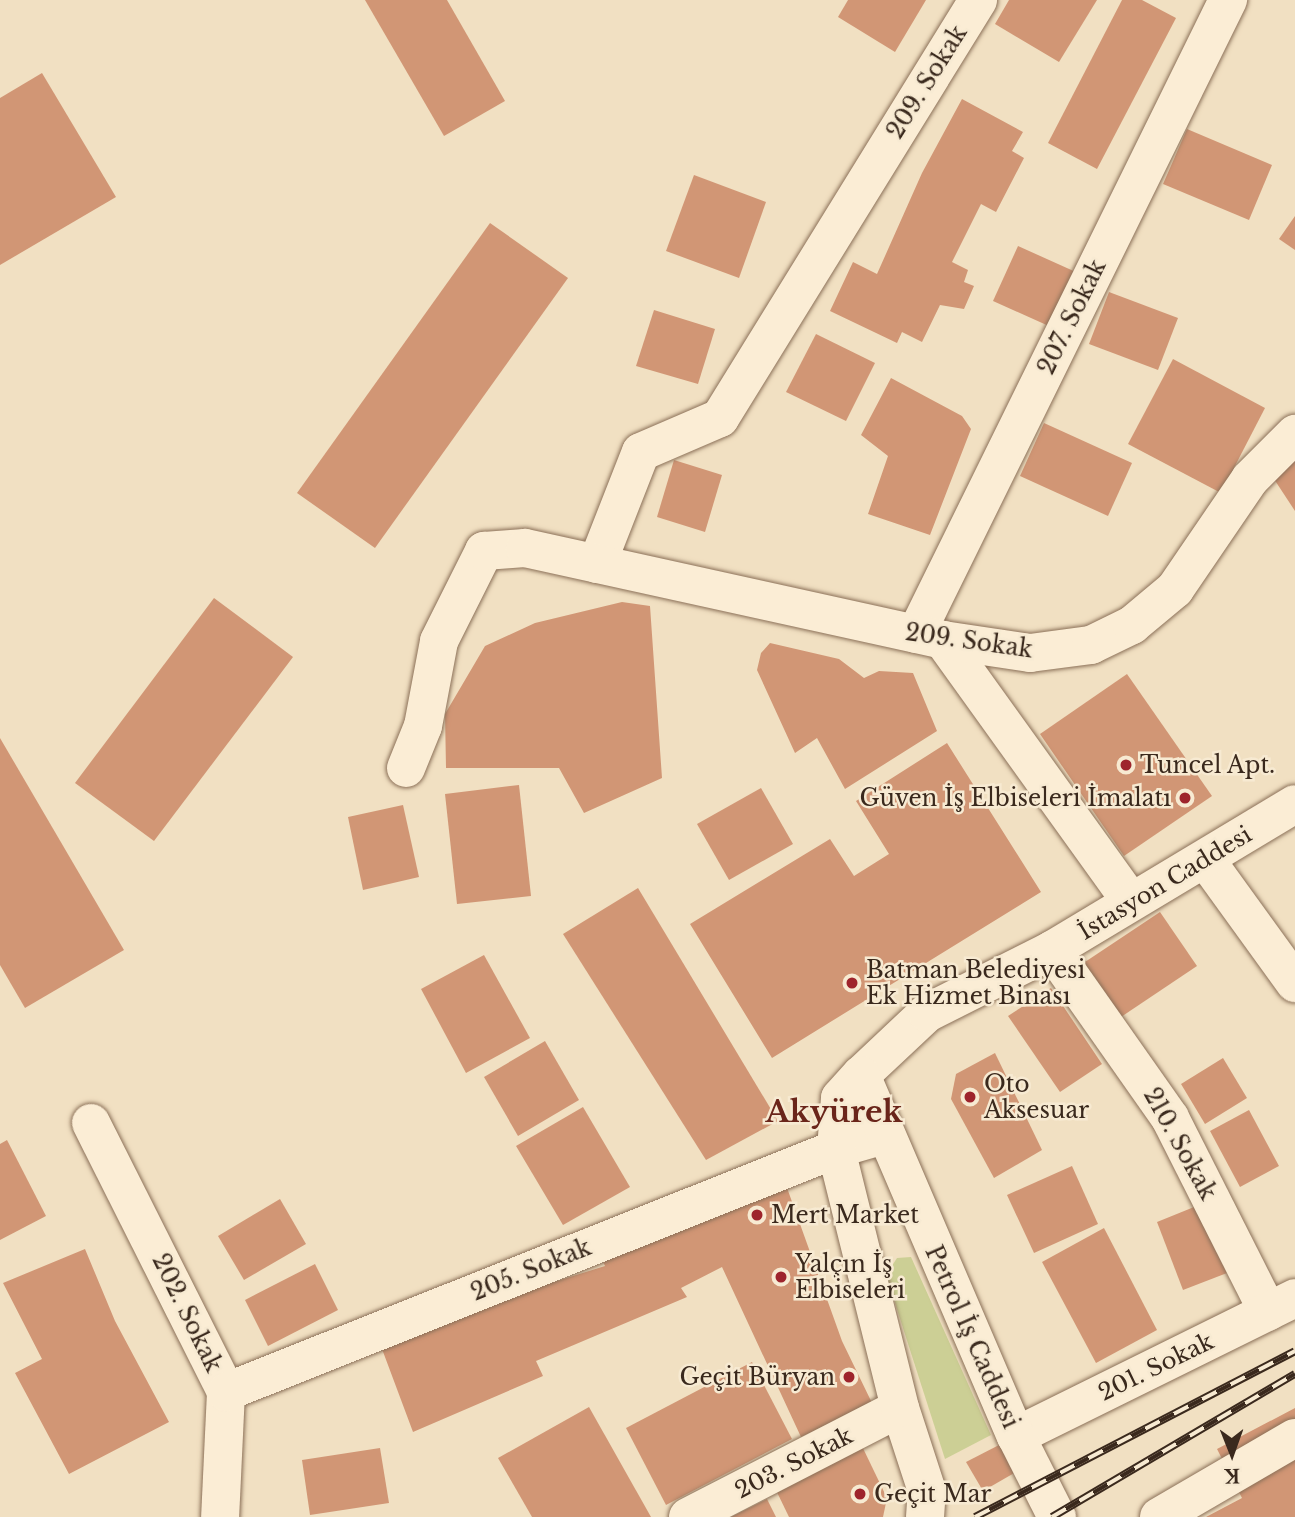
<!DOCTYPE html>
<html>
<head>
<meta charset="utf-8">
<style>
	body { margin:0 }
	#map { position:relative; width:1295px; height:1517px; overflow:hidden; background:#f1e0c2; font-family:"Libre Baskerville",serif }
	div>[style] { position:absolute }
	.green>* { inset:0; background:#cccf95 }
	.building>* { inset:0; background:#d19675 }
	.roads { filter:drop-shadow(0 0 2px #8b7058) drop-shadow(0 0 2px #8b7058) }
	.pedestrian>* { height:38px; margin:-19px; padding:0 19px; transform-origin:19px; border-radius:19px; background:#fbedd5 }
	.minor>* { height:38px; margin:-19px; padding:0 19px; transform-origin:19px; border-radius:19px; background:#fbedd5 }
	.tertiary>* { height:38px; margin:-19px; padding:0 19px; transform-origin:19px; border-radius:19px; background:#fbedd5 }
	.secondary>* { height:38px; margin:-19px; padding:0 19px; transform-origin:19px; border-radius:19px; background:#fbedd5 }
	.rail>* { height:8px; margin-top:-4px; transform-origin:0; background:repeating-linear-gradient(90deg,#f7ead2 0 16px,#3a291d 0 32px); box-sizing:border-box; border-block:2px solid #3a291d }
	.dots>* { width:19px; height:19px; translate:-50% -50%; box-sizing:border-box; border:4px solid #f7ead2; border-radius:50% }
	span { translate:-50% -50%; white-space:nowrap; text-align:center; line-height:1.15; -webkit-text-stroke:5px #f7ead2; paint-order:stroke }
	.street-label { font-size:23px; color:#3a291d }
	.poi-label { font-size:23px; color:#3a291d }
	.left { translate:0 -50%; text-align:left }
	.right { translate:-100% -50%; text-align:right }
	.district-label { font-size:30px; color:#6a251a; font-weight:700 }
	.north { position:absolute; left:1197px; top:1419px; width:70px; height:70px; -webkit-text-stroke:5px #f7ead2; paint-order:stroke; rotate:179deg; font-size:19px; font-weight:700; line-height:28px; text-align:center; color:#3a291d }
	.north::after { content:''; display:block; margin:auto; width:24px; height:32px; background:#3a291d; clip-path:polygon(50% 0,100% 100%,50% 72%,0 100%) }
</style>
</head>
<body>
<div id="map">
	<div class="green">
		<div style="clip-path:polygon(911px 1257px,991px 1435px,945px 1459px,886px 1275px,897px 1258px)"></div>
	</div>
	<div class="building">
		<div style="clip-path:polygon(365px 0,447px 0,505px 101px,444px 136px)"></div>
		<div style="clip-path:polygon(848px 0,926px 0,895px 52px,838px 17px)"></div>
		<div style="clip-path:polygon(1009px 0,1097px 0,1059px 62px,995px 24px)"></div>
		<div style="clip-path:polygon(1122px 0,1142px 0,1176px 18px,1097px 169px,1048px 143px)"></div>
		<div style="clip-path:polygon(42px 73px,116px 197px,0 265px,0 98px)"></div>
		<div style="clip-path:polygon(962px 99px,1023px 132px,1012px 151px,1024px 158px,996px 212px,981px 204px,952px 262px,968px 270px,964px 282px,974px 286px,964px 309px,940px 305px,922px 342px,902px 332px,897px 343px,830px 311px,853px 262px,877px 274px,922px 173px)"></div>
		<div style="clip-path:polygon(1187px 129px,1272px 165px,1249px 220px,1163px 184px)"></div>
		<div style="clip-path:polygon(694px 175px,766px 202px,739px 278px,666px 251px)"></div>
		<div style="clip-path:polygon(1295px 216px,1295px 250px,1279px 239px)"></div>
		<div style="clip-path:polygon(490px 223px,568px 278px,375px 548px,297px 493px)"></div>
		<div style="clip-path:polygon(1018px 246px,1078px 273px,1051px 327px,993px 301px)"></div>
		<div style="clip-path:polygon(1109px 292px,1178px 318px,1158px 370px,1089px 344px)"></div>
		<div style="clip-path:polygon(654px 310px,715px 329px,698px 384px,636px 366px)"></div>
		<div style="clip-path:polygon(816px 334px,875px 363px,846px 421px,786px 392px)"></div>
		<div style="clip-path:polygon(1173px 359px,1265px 408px,1221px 493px,1128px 444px)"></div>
		<div style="clip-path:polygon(891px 378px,962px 416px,971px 429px,930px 535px,868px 514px,888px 456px,861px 435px)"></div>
		<div style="clip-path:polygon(1044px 423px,1132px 463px,1108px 516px,1020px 476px)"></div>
		<div style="clip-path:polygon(1295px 455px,1295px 511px,1272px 476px)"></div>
		<div style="clip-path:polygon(674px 460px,722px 475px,705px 532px,657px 517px)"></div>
		<div style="clip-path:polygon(214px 598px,293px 657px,154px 841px,75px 783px)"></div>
		<div style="clip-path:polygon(622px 602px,650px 606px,662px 778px,584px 813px,559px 768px,446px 768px,445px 714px,485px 646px,535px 623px)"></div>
		<div style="clip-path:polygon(770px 643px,839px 659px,864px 678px,879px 671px,913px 673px,937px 731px,845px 789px,817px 738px,795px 753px,757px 670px,761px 653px)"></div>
		<div style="clip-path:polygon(1127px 674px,1212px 796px,1124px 856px,1040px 734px)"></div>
		<div style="clip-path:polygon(0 738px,124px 950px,25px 1008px,0 965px)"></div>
		<div style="clip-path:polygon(947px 743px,1041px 892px,772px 1058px,690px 924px,830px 839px,854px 876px,889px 854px,856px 801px)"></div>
		<div style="clip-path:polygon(519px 785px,531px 896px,457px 904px,445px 794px)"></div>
		<div style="clip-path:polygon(761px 788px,793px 844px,729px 880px,697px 824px)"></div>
		<div style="clip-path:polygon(403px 805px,419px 877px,363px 890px,348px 817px)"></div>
		<div style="clip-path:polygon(638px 888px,778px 1121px,706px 1160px,563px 934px)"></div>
		<div style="clip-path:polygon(1160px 912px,1197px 966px,1115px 1021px,1079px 966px)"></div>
		<div style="clip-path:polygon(484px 955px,530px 1038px,466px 1073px,421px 989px)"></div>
		<div style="clip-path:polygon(1051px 988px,1102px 1064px,1060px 1092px,1008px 1016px)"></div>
		<div style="clip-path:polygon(545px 1041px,579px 1100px,518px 1136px,484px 1077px)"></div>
		<div style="clip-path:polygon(995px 1053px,1042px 1150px,994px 1178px,951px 1099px,956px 1074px)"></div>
		<div style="clip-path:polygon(1223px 1058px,1247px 1098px,1205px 1124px,1181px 1084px)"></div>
		<div style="clip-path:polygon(583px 1107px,630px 1187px,563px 1225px,516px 1146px)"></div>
		<div style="clip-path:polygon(1249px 1110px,1279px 1166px,1240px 1187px,1210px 1131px)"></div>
		<div style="clip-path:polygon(7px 1140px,46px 1216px,0 1240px,0 1144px)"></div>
		<div style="clip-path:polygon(1072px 1166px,1098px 1224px,1034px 1253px,1007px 1195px)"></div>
		<div style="clip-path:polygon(786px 1185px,842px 1341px,872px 1403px,801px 1437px,722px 1267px,681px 1288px,687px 1297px,536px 1361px,543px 1376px,413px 1432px,382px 1349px,509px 1296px,605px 1266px,599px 1253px)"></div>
		<div style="clip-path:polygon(280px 1199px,306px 1244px,244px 1280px,218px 1236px)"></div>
		<div style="clip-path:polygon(1199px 1205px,1227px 1273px,1183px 1290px,1157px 1222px)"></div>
		<div style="clip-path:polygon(1104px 1228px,1157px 1330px,1096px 1363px,1042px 1262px)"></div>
		<div style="clip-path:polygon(85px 1249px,115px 1321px,169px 1422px,69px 1474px,15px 1373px,42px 1359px,3px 1283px)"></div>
		<div style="clip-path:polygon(315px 1264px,338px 1310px,268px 1346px,245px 1300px)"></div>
		<div style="clip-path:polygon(752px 1362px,792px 1439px,666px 1505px,626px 1428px)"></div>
		<div style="clip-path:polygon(589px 1407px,651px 1517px,532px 1517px,498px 1458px)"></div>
		<div style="clip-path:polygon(1295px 1408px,1295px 1517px,1206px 1517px,1242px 1498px,1217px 1449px)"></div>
		<div style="clip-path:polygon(860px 1442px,887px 1498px,883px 1517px,789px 1517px,773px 1484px)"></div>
		<div style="clip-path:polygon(1001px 1444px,1016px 1472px,983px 1491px,966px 1462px)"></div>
		<div style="clip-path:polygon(380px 1448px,389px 1503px,310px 1515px,302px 1460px)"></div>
		<div style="clip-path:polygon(767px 1499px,776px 1517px,731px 1517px)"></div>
	</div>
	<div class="roads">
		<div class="pedestrian">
			<div style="left:1206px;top:860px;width:152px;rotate:54.1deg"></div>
			<div style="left:1052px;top:950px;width:205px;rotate:54.9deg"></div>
			<div style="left:1170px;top:1118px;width:217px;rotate:63.2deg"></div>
		</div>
		<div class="minor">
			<div style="left:597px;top:564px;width:120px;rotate:-68.6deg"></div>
			<div style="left:641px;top:452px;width:86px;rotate:-23.3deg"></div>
			<div style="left:720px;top:418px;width:491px;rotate:-58.3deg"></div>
			<div style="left:916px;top:634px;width:707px;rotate:-63.8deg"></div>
			<div style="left:943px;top:640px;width:322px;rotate:54.3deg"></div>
			<div style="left:406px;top:768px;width:45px;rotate:-68deg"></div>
			<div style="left:423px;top:726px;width:86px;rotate:-79.3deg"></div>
			<div style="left:439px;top:641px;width:101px;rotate:-63.4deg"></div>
			<div style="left:484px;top:551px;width:41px;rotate:-4.2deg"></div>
			<div style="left:525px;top:548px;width:428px;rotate:12.4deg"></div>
			<div style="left:943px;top:640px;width:88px;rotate:8.5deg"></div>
			<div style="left:1030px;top:653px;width:62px;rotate:-7.5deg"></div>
			<div style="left:1091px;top:645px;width:46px;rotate:-26deg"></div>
			<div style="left:1132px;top:625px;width:56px;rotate:-39.9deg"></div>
			<div style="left:1175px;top:589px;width:133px;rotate:-55.7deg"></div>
			<div style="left:1250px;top:479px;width:64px;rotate:-45deg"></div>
			<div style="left:91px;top:1123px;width:301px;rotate:63.3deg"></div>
			<div style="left:226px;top:1392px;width:125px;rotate:92.7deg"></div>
			<div style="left:226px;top:1392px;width:657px;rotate:-21.72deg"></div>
			<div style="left:836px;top:1149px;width:50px;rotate:-16.3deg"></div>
			<div style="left:1016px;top:1436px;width:311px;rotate:-26.3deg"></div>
			<div style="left:688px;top:1517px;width:238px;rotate:-27.2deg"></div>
			<div style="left:1159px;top:1517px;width:157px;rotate:-30.2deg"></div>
		</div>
		<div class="tertiary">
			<div style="left:861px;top:1075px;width:91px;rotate:-43.2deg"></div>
			<div style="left:927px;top:1013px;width:140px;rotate:-26.7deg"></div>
			<div style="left:1052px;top:950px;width:283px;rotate:-31deg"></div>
		</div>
		<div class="secondary">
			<div style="left:925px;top:1517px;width:26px;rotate:-86deg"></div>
			<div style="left:927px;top:1491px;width:87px;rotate:-108deg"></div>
			<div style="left:900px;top:1408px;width:267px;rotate:-103.9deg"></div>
			<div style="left:836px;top:1149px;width:51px;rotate:-85.5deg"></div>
			<div style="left:840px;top:1098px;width:31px;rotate:-48deg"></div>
			<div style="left:861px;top:1075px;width:393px;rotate:66.8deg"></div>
			<div style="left:1016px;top:1436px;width:91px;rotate:63.2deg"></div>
		</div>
	</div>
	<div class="rail">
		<div style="left:975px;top:1517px;width:360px;rotate:-27.4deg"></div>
		<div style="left:1052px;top:1517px;width:282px;rotate:-30.5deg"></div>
	</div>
	<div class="dots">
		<div style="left:1126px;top:765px;background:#9e242c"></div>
		<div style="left:1185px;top:798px;background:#9e242c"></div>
		<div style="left:852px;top:983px;background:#9e242c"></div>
		<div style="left:970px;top:1097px;background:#9e242c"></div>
		<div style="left:757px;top:1215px;background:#9e242c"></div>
		<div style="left:781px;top:1277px;background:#9e242c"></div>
		<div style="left:849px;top:1377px;background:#9e242c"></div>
		<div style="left:860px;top:1494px;background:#9e242c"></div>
	</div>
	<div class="street-label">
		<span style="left:927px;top:82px;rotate:-58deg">209. Sokak</span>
		<span style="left:1072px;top:317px;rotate:-64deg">207. Sokak</span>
		<span style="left:969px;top:641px;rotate:8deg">209. Sokak</span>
		<span style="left:1165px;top:883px;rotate:-31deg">İstasyon Caddesi</span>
		<span style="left:1180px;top:1144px;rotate:61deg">210. Sokak</span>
		<span style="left:531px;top:1270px;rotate:-22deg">205. Sokak</span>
		<span style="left:187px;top:1313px;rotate:64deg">202. Sokak</span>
		<span style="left:972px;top:1337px;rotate:66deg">Petrol İş Caddesi</span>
		<span style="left:1156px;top:1367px;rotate:-26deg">201. Sokak</span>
		<span style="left:794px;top:1463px;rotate:-27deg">203. Sokak</span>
	</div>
	<div class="poi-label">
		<span class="left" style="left:1140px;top:765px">Tuncel Apt.</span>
		<span class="right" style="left:1171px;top:798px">Güven İş Elbiseleri İmalatı</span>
		<span class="left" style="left:866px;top:983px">Batman Belediyesi<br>Ek Hizmet Binası</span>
		<span class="left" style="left:984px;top:1097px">Oto<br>Aksesuar</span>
		<span class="left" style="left:771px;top:1215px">Mert Market</span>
		<span class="left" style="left:795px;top:1277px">Yalçın İş<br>Elbiseleri</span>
		<span class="right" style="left:835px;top:1377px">Geçit Büryan</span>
		<span class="left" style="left:874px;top:1494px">Geçit Mar</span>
	</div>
	<div class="district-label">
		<span style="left:834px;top:1112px">Akyürek</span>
	</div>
	<div class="north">K</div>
</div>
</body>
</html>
